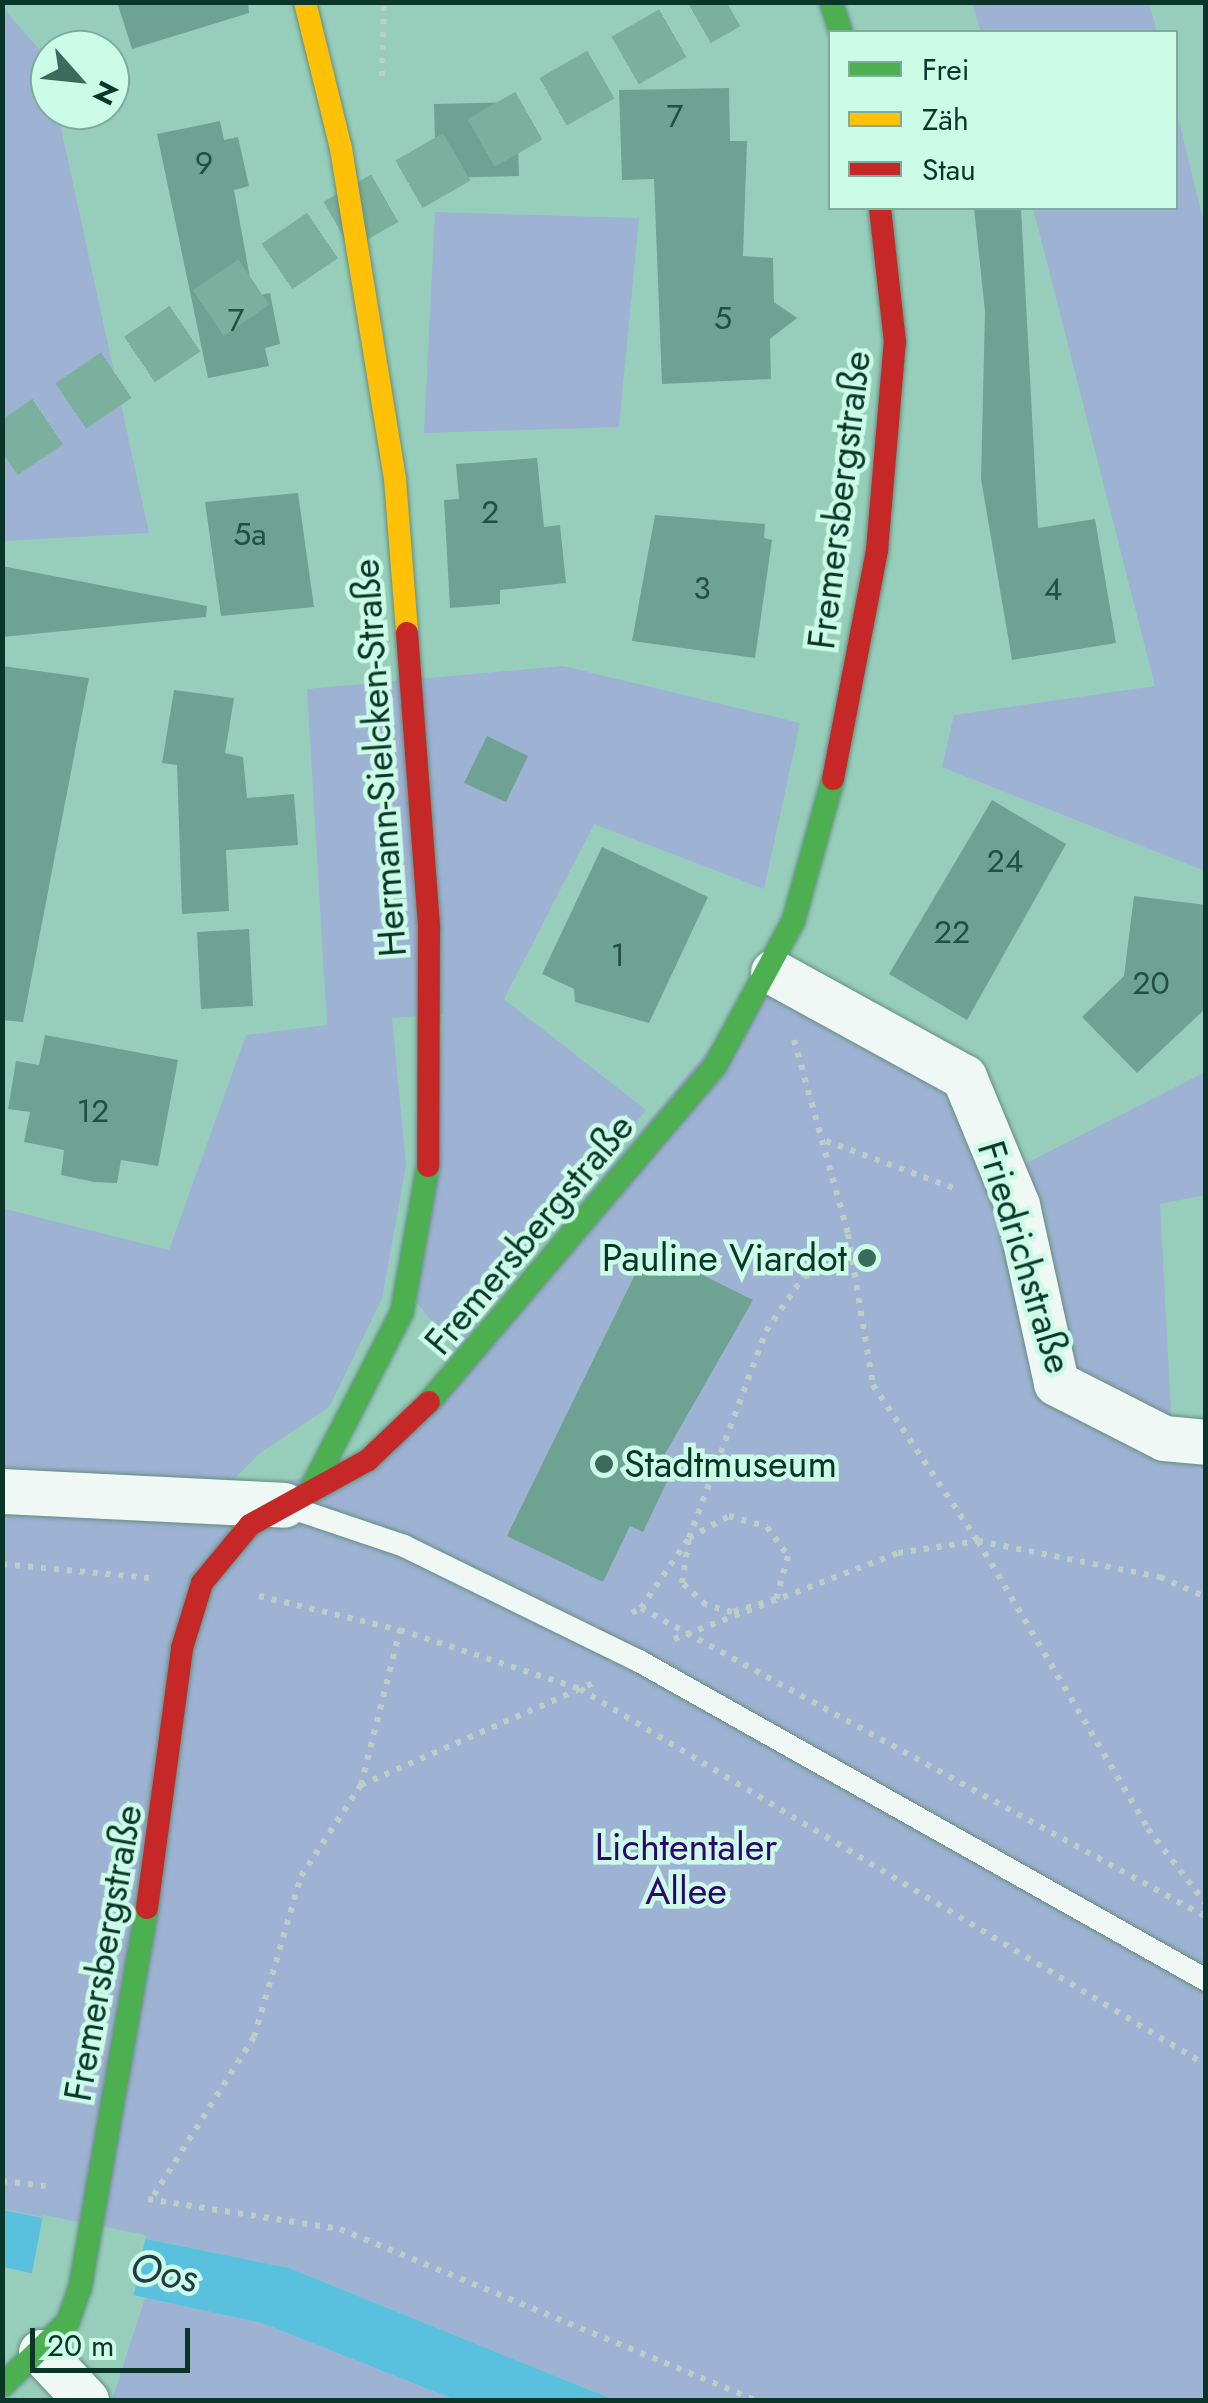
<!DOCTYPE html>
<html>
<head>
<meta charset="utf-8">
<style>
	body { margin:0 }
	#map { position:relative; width:1208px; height:2403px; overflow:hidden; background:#97cebb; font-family:Jost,sans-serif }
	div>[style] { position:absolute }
	.green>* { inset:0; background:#9eb2d3 }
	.water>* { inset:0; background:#59c1de }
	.pier>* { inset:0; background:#97cebb }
	.building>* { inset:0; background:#6ea393 }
	.primary-tunnel>* { height:55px; margin-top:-27.5px; transform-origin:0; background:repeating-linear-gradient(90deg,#7bb09e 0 55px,transparent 0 83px) }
	.path>* { height:6px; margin-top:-3px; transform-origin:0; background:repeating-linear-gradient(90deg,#bccec8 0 5px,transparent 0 13px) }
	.roads { filter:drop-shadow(0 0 2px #648d80) drop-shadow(0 0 2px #648d80) }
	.lane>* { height:22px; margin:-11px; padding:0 11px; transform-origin:11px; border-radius:11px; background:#eff8f5 }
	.street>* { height:45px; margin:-22.5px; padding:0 22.5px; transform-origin:22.5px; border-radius:22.5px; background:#eff8f5 }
	.fast>* { height:22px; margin:-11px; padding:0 11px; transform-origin:11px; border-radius:11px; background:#4caf50 }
	.slow>* { height:22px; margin:-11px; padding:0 11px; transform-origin:11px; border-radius:11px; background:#ffc107 }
	.jam>* { height:22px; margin:-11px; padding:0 11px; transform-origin:11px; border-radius:11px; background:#c62828 }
	.dots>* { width:28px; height:28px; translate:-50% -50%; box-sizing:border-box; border:5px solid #ccfbe8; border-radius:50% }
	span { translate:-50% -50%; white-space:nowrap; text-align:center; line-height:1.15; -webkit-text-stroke:9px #ccfbe8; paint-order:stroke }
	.number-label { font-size:32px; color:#225144 }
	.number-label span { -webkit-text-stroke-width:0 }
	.street-label { font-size:38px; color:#093629 }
	.poi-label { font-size:38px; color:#093629 }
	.right { translate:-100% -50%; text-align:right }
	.left { translate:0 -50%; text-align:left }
	.park-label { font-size:38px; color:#2d076d }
	.water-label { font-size:40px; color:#223c47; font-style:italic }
	.frame { position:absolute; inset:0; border:5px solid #093629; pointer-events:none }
	.legend { position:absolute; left:828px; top:30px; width:350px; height:180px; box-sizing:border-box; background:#ccfbe8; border:2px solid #7eac9c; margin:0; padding:12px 18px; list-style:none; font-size:30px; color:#093629 }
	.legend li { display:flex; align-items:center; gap:20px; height:50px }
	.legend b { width:50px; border:2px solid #7eac9c }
	.north { position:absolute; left:30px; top:30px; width:100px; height:100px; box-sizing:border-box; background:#ccfbe8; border:2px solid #7eac9c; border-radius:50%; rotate:117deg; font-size:28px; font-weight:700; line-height:40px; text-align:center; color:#093629 }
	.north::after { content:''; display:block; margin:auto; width:35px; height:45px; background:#3b6b5c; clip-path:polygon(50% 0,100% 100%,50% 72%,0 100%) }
	.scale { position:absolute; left:30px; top:2328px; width:160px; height:45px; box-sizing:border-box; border:5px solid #093629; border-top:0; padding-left:12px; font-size:30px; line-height:35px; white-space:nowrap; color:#093629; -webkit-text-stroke:8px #ccfbe8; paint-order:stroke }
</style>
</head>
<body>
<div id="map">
	<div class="green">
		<div style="clip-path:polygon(972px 3px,1149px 3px,1157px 32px,981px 32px)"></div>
		<div style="clip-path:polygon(3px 8px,45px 56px,50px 110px,57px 110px,149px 533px,3px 541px)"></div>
		<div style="clip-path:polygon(1176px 109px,1206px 231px,1205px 871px,942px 767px,954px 715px,1155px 686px,1033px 208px,1176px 208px)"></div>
		<div style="clip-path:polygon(435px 212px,639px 218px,619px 427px,424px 433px)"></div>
		<div style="clip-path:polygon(563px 666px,800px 723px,764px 889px,594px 824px,504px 999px,646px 1110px,456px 1351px,417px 1303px,444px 1014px,392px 1018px,406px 1165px,382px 1299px,329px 1407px,260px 1453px,212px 1501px,368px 1460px,773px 972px,964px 1077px,1056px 1383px,1205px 1442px,1205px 2400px,614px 2400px,289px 2268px,3px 2209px,2px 1208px,169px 1250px,246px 1035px,327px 1025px,307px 689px)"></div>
		<div style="clip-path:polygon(1205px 1072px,1205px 1195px,1160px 1204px,1172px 1429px,1063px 1380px,1013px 1170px)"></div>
		<div style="clip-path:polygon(145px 2298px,262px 2323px,456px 2400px,112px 2400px)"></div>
	</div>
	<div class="water">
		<div style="clip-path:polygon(3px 2210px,289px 2268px,614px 2400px,456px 2400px,262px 2323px,3px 2267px)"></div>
	</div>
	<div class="pier">
		<div style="clip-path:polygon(43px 2215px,146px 2235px,133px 2298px,31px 2278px)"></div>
	</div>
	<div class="building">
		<div style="clip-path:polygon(117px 2px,248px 2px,249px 13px,132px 49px)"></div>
		<div style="clip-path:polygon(729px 88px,730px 141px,747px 141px,743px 256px,773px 258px,774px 302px,797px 318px,770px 339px,771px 379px,662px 384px,654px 179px,622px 180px,619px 90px)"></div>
		<div style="clip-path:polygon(517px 102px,519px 176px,436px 178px,434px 104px)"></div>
		<div style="clip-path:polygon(220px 121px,224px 140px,238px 137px,249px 186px,234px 190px,250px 278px,256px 296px,270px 293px,280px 344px,265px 348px,269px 366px,208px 378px,157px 134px)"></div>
		<div style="clip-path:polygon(974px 208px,1021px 208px,1038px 528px,1095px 519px,1116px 643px,1012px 660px,981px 479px,985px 311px)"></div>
		<div style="clip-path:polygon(537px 458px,544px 527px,560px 525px,566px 583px,500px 590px,500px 604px,450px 608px,444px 500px,459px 499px,456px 464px)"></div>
		<div style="clip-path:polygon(298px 493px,314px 607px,221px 616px,205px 502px)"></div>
		<div style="clip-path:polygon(655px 515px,765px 524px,764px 538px,772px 540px,755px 658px,632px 641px)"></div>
		<div style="clip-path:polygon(2px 566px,207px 606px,206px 617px,2px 637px)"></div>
		<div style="clip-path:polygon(2px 666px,89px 678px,23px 1022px,2px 1020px)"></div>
		<div style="clip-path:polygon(174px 690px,234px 698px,225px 753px,243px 757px,247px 798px,294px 794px,298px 845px,226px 850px,229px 911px,182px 914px,177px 765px,162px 763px)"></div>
		<div style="clip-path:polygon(487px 736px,528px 756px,506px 802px,464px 783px)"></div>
		<div style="clip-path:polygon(992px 800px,1066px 844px,967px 1020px,889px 974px)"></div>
		<div style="clip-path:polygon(602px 847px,708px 897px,649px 1023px,575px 1002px,574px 989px,542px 974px)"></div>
		<div style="clip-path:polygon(1134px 896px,1206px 905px,1206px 1008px,1137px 1073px,1082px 1017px,1124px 976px)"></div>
		<div style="clip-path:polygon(249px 929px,253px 1006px,201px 1009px,197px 932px)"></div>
		<div style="clip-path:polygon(45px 1035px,178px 1060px,158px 1166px,121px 1160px,117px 1183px,94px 1182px,61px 1175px,64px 1150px,24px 1142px,30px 1112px,8px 1109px,16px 1061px,39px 1065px)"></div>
		<div style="clip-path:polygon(648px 1248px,753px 1300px,661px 1461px,674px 1467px,643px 1532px,630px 1526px,603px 1582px,507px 1536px)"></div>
	</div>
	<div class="primary-tunnel">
		<div style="left:2px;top:452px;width:405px;rotate:-34.1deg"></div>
		<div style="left:337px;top:225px;width:449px;rotate:-29.8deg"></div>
	</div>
	<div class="path">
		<div style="left:382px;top:76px;width:74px;rotate:-88.5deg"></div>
		<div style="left:794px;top:1040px;width:201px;rotate:74.4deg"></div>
		<div style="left:848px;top:1234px;width:153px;rotate:80.6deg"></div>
		<div style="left:873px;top:1385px;width:188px;rotate:56.1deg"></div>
		<div style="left:978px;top:1541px;width:334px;rotate:59.4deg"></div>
		<div style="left:1148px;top:1829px;width:95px;rotate:52.3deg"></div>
		<div style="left:826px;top:1141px;width:136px;rotate:20.2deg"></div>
		<div style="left:729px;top:1516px;width:40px;rotate:16deg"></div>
		<div style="left:767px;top:1527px;width:36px;rotate:54deg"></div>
		<div style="left:788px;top:1556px;width:45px;rotate:105.6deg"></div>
		<div style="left:776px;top:1599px;width:46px;rotate:163.5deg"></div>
		<div style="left:732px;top:1612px;width:27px;rotate:-165deg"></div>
		<div style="left:706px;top:1605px;width:33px;rotate:-137deg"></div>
		<div style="left:682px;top:1583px;width:46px;rotate:-81.2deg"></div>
		<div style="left:689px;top:1538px;width:46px;rotate:-28.8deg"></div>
		<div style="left:2px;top:1564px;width:148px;rotate:5.4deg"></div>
		<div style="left:259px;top:1596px;width:145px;rotate:13.6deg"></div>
		<div style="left:400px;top:1630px;width:189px;rotate:18.1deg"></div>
		<div style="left:580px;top:1689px;width:730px;rotate:30.99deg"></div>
		<div style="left:641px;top:1608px;width:85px;rotate:-55.6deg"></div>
		<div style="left:689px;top:1538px;width:221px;rotate:-69.6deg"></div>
		<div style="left:766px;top:1331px;width:67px;rotate:-55.4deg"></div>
		<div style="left:804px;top:1276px;width:46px;rotate:-13.7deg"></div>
		<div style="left:632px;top:1613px;width:10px;rotate:-29deg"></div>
		<div style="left:641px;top:1608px;width:644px;rotate:28.67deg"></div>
		<div style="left:674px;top:1639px;width:240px;rotate:-21deg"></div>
		<div style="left:898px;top:1553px;width:81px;rotate:-8.5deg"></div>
		<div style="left:978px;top:1541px;width:186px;rotate:11.2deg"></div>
		<div style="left:1160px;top:1577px;width:50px;rotate:23.5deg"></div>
		<div style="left:361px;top:1785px;width:253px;rotate:-23.7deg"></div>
		<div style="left:2px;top:2181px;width:44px;rotate:6.5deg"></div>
		<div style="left:154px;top:2195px;width:187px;rotate:-57.7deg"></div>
		<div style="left:254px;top:2037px;width:168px;rotate:-73.7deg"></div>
		<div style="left:301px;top:1876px;width:109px;rotate:-56.6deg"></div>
		<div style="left:361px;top:1785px;width:160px;rotate:-75.9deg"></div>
		<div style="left:148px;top:2199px;width:194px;rotate:8.9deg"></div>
		<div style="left:340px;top:2229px;width:449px;rotate:22.4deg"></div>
	</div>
	<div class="roads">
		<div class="lane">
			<div style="left:295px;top:1509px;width:115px;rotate:18.7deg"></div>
			<div style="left:404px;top:1546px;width:262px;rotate:26.1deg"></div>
			<div style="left:639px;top:1661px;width:651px;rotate:29.36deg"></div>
		</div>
		<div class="street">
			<div style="left:773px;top:972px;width:218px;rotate:28.8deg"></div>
			<div style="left:964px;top:1077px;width:139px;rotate:67.5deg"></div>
			<div style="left:1017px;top:1205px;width:182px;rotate:77.6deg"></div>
			<div style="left:1056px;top:1383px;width:121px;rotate:27deg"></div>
			<div style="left:1164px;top:1438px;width:42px;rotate:5.4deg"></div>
			<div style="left:2px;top:1491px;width:282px;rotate:2.8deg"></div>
			<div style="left:41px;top:2352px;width:66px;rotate:46.8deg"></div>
		</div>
		<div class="fast">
			<div style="left:831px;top:2px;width:32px;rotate:72deg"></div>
			<div style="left:429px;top:1402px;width:441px;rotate:-49.6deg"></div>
			<div style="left:715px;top:1066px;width:164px;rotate:-61.6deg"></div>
			<div style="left:793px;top:922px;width:148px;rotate:-74.4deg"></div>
			<div style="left:309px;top:1493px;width:203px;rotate:-62.8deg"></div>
			<div style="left:402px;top:1312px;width:148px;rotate:-79.9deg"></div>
			<div style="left:2px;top:2386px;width:92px;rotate:-44.1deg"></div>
			<div style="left:68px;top:2322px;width:36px;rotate:-71deg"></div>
			<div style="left:80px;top:2288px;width:386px;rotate:-80deg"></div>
		</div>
		<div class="slow">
			<div style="left:305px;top:2px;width:151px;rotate:76.2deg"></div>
			<div style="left:341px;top:149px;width:334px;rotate:80.7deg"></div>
			<div style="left:395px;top:479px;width:154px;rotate:85.5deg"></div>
		</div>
		<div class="jam">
			<div style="left:407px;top:633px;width:296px;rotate:85.7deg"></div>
			<div style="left:429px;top:928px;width:238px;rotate:90.2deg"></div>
			<div style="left:833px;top:779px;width:233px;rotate:-79.1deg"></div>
			<div style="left:877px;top:550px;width:209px;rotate:-85.1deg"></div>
			<div style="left:895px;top:342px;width:135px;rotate:-96.4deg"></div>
			<div style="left:147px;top:1908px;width:262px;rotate:-82.3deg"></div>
			<div style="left:182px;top:1648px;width:68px;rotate:-72.9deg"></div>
			<div style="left:202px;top:1583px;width:75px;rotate:-50.4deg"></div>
			<div style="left:250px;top:1525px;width:135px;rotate:-28.8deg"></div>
			<div style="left:368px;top:1460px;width:84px;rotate:-43.6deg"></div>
		</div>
	</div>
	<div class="dots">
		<div style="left:867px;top:1258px;background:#3b6b5c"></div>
		<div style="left:604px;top:1464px;background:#3b6b5c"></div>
	</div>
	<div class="number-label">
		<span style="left:675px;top:116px">7</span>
		<span style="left:204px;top:163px">9</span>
		<span style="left:723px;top:318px">5</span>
		<span style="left:236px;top:320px">7</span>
		<span style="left:490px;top:512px">2</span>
		<span style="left:250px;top:534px">5a</span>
		<span style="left:702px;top:588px">3</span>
		<span style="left:1053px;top:589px">4</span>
		<span style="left:1005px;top:861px">24</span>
		<span style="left:952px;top:932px">22</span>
		<span style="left:618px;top:955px">1</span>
		<span style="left:1151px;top:983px">20</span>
		<span style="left:93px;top:1111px">12</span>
	</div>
	<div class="street-label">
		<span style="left:839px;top:500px;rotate:-83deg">Fremersbergstraße</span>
		<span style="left:379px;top:758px;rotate:-94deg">Hermann-Sielcken-Straße</span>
		<span style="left:529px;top:1234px;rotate:-50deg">Fremersbergstraße</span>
		<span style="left:1025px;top:1257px;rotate:73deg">Friedrichstraße</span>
		<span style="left:103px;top:1953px;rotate:-80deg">Fremersbergstraße</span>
	</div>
	<div class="poi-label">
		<span class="right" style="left:847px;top:1258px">Pauline Viardot</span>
		<span class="left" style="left:624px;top:1464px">Stadtmuseum</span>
	</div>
	<div class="park-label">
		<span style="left:686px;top:1869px">Lichtentaler<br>Allee</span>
	</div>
	<div class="water-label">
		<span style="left:164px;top:2272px;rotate:11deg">Oos</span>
	</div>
	<div class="frame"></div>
	<ul class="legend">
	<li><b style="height:12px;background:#4caf50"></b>Frei</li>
	<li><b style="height:12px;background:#ffc107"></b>Zäh</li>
	<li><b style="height:12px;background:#c62828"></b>Stau</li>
	</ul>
	<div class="north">N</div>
	<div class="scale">20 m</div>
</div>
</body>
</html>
